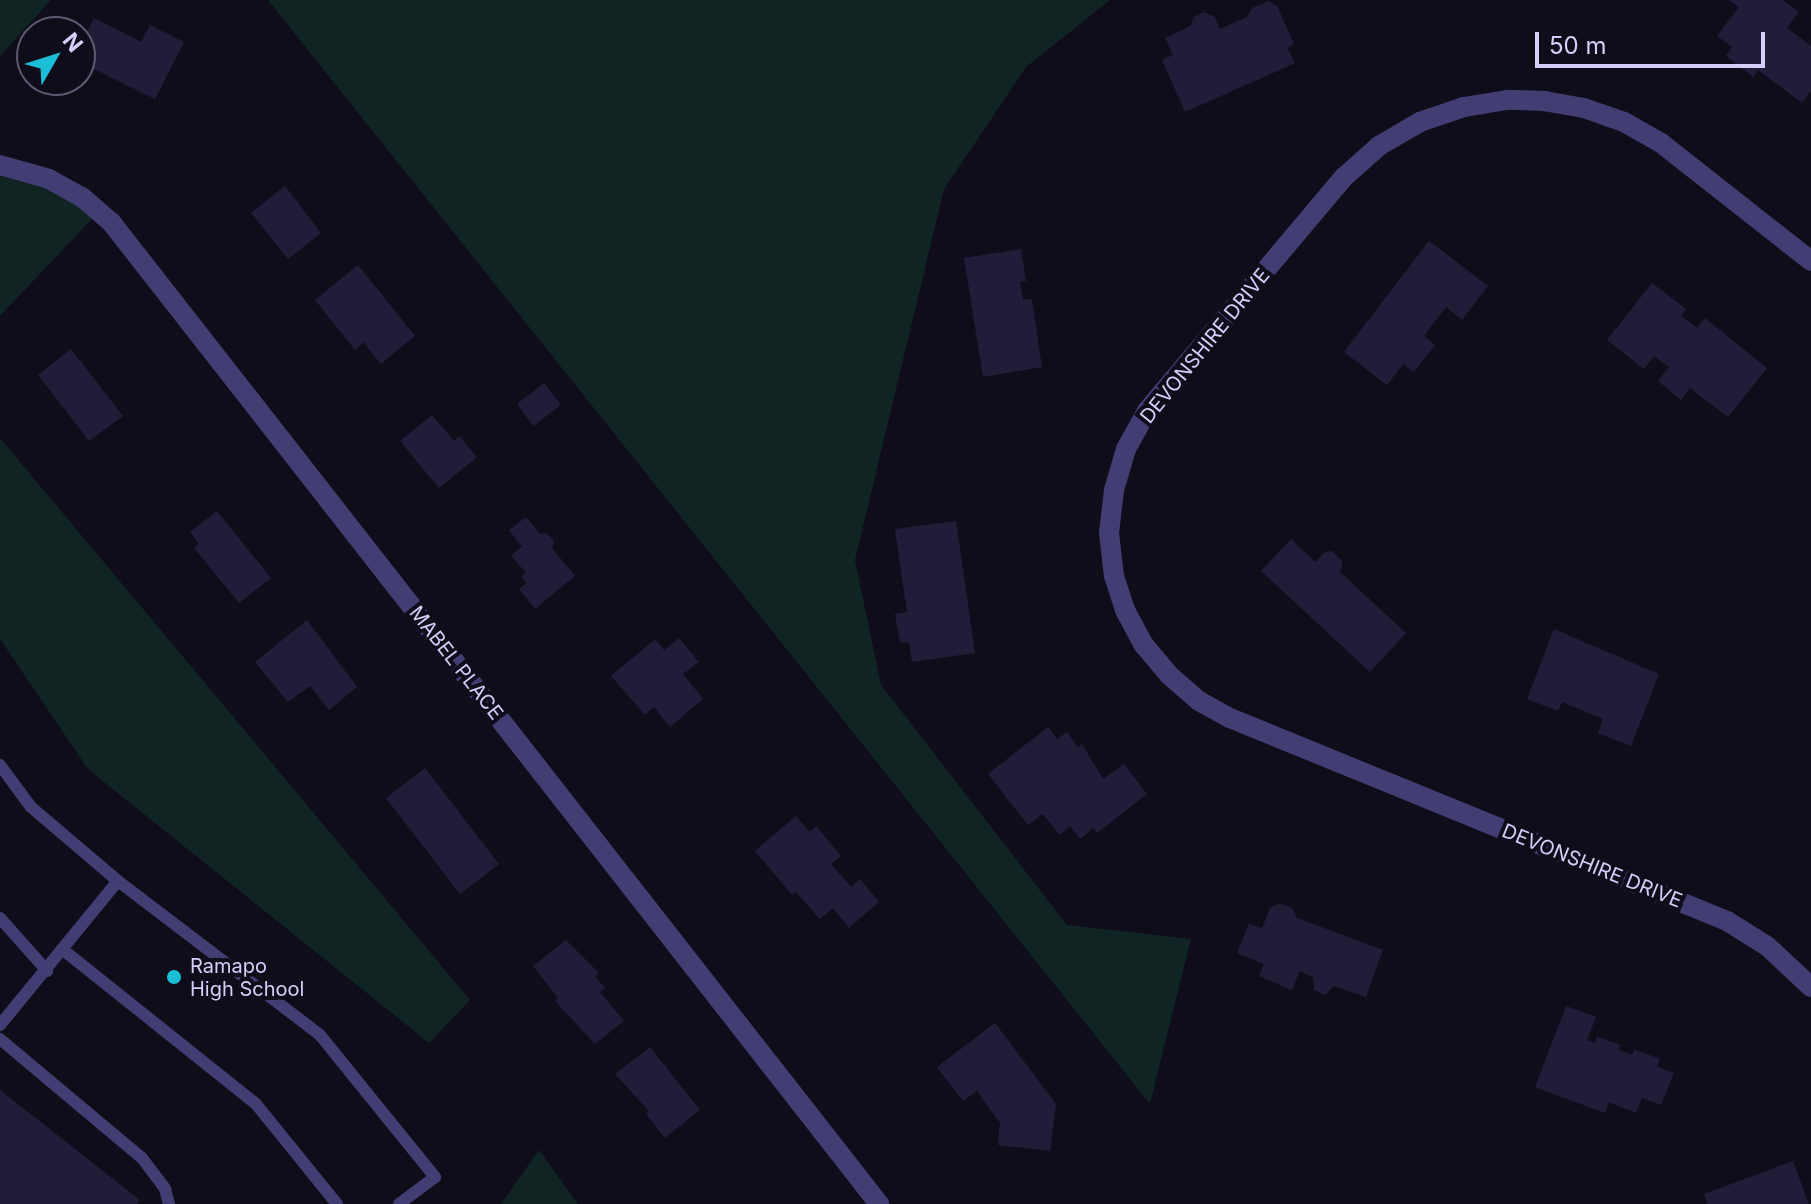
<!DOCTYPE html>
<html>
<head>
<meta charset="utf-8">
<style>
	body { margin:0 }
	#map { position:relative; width:1811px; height:1204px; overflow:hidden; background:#100d1b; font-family:Inter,sans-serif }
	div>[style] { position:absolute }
	.green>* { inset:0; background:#112424 }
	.building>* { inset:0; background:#231c39 }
	.lane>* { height:12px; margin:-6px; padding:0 6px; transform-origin:6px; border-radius:6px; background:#423e74 }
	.street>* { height:20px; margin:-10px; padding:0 10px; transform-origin:10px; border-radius:10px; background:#423e74 }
	.dots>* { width:22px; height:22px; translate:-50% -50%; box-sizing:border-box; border:4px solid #100d1b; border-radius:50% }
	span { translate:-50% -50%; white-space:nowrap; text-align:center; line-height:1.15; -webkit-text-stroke:8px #100d1b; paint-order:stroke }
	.street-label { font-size:20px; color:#d4cef8 }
	.poi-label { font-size:20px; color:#d4cef8 }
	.left { translate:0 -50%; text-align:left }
	.north { position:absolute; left:16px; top:16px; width:80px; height:80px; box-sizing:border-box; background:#100d1b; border:2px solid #5e5a73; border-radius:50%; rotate:51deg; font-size:22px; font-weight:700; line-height:32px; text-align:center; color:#d4cef8 }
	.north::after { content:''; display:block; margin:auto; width:28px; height:36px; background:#1cbdd6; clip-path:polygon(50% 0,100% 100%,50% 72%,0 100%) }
	.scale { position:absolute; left:1535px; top:32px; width:230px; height:36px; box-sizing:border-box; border:4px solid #d4cef8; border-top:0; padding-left:10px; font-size:24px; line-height:28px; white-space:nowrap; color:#d4cef8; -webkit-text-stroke:6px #100d1b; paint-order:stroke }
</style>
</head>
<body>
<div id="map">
	<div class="green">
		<div style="clip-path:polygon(0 0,51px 0,0 56px)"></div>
		<div style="clip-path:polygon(268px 0,1110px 0,1026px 67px,944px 189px,855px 560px,881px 685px,1067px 925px,1191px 939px,1150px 1104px)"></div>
		<div style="clip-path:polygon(0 176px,106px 204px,0 316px)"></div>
		<div style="clip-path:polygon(0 438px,470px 1000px,429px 1043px,88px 769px,0 639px)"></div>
		<div style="clip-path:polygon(539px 1150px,578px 1204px,501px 1204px)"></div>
	</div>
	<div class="building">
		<div style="clip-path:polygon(1729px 0,1782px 0,1799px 12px,1787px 28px,1811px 46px,1811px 91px,1802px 103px,1758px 70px,1753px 77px,1726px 56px,1732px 47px,1717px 36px,1739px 7px)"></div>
		<div style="clip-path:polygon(1268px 1px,1277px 6px,1294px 44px,1287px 47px,1295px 63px,1185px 112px,1162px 60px,1173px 55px,1165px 38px,1190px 26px,1194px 17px,1204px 12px,1215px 17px,1220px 29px,1247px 17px,1252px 8px)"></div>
		<div style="clip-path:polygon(94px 18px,141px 42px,150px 25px,184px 42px,155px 99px,80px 62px,80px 46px)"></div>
		<div style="clip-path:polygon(285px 186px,321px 233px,288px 259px,251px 213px)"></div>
		<div style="clip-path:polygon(1429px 241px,1488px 286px,1462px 320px,1446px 307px,1424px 336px,1435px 345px,1414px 372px,1403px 364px,1387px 385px,1344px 352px)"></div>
		<div style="clip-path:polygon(1021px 249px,1026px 281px,1020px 282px,1023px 300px,1032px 299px,1042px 367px,983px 377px,964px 258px)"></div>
		<div style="clip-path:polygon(358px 265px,415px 336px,381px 364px,363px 342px,355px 350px,315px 300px)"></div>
		<div style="clip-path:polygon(1652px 283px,1686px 309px,1681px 316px,1697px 328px,1705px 318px,1767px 368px,1728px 417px,1690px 388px,1681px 400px,1658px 381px,1669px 367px,1654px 356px,1644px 369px,1607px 340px)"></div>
		<div style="clip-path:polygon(71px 349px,123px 416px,89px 441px,38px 375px)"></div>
		<div style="clip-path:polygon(544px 383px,561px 405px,533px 426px,517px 404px)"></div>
		<div style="clip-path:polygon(432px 415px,454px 441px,459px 436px,477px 457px,439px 488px,400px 441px)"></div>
		<div style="clip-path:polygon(217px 511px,271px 578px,239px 603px,194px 548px,199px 544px,190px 532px)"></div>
		<div style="clip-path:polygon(526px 517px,540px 534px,547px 533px,554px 541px,552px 548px,575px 576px,535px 609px,519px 589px,527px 583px,521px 576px,526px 573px,511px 555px,522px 547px,509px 530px)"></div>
		<div style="clip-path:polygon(956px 521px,975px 653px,912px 662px,909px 642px,900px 643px,895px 614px,907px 612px,895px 529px)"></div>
		<div style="clip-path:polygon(1291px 539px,1315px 562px,1325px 552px,1332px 551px,1343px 562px,1340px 572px,1406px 633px,1370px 672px,1261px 571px)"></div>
		<div style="clip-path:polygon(307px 620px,357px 687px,329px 710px,310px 686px,288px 702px,255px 662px)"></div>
		<div style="clip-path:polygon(1554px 629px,1659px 674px,1631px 746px,1598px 733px,1603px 719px,1562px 702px,1558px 711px,1527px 699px)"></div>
		<div style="clip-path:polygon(679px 638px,699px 662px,683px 674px,703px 699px,670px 727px,654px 707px,645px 715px,611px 676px,655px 639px,664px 650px)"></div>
		<div style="clip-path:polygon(1048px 727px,1057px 739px,1067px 732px,1078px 747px,1082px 744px,1103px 779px,1124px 764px,1147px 794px,1097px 833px,1093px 828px,1080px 839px,1070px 826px,1060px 835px,1043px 814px,1028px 825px,988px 774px)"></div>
		<div style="clip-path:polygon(425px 768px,499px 864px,460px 894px,386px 798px)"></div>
		<div style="clip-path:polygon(796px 816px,810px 832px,816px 826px,841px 856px,831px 864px,851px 887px,860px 879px,879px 902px,849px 928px,833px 908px,820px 919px,796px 892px,792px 895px,755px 851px)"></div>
		<div style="clip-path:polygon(1280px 903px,1292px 908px,1297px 918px,1383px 950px,1366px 997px,1334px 986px,1325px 995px,1314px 990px,1313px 977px,1300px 971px,1292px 990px,1259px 976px,1264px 964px,1237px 953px,1249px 924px,1262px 928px,1270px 908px)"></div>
		<div style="clip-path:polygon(566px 940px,599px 973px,595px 976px,605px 988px,600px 992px,624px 1021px,595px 1044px,555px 1001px,558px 998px,533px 966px)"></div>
		<div style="clip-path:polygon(1566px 1006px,1596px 1017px,1587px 1040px,1595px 1043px,1597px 1036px,1620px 1045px,1619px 1050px,1632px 1055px,1634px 1049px,1660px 1059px,1657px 1066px,1674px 1073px,1661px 1105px,1642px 1098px,1636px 1113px,1609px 1102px,1605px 1113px,1535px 1087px)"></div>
		<div style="clip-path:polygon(995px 1023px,1056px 1104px,1050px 1151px,998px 1145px,1000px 1123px,977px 1091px,963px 1101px,937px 1067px)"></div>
		<div style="clip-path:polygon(650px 1047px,700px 1110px,665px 1138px,646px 1114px,649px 1111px,615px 1074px)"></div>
		<div style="clip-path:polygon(0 1090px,140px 1200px,137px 1204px,0 1204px)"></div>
		<div style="clip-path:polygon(1793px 1161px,1809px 1204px,1707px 1204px,1704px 1194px)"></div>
	</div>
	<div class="lane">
		<div style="left:0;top:765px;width:52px;rotate:53.6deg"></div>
		<div style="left:31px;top:807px;width:114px;rotate:40.4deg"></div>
		<div style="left:118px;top:881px;width:254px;rotate:37.3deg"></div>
		<div style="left:320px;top:1035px;width:183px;rotate:51deg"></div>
		<div style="left:435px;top:1177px;width:45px;rotate:143.1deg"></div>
		<div style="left:0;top:918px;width:71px;rotate:48.4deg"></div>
		<div style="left:62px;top:949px;width:248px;rotate:38.6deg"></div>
		<div style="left:256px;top:1104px;width:129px;rotate:51deg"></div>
		<div style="left:0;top:1025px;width:186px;rotate:-50.7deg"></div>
		<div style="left:0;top:1039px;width:185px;rotate:40deg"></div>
		<div style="left:142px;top:1158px;width:39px;rotate:53deg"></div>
		<div style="left:165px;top:1189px;width:16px;rotate:75deg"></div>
	</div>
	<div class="street">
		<div style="left:0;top:165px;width:51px;rotate:15.9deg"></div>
		<div style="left:49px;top:179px;width:38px;rotate:29deg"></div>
		<div style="left:82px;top:197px;width:38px;rotate:41deg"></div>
		<div style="left:111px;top:222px;width:1247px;rotate:51.97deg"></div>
		<div style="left:1811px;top:261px;width:191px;rotate:-141.8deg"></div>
		<div style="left:1661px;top:143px;width:43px;rotate:-150.4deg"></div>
		<div style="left:1624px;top:122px;width:42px;rotate:-160.7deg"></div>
		<div style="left:1584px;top:108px;width:40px;rotate:-170deg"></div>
		<div style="left:1545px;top:101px;width:38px;rotate:-178deg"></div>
		<div style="left:1507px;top:100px;width:44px;rotate:170.8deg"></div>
		<div style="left:1464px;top:107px;width:46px;rotate:161.2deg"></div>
		<div style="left:1420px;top:122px;width:48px;rotate:149.7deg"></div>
		<div style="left:1379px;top:146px;width:47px;rotate:138.5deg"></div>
		<div style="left:1344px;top:177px;width:306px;rotate:130.1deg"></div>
		<div style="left:1147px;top:411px;width:43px;rotate:118.9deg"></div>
		<div style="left:1126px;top:449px;width:43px;rotate:106.3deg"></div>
		<div style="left:1114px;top:490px;width:43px;rotate:96.6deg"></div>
		<div style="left:1109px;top:533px;width:43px;rotate:83.4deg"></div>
		<div style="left:1114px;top:576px;width:36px;rotate:72deg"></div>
		<div style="left:1125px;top:610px;width:40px;rotate:62deg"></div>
		<div style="left:1144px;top:645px;width:39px;rotate:50deg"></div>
		<div style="left:1169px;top:675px;width:40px;rotate:41deg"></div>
		<div style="left:1199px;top:701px;width:35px;rotate:29deg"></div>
		<div style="left:1230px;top:718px;width:537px;rotate:22.22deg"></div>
		<div style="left:1727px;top:921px;width:47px;rotate:32deg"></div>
		<div style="left:1767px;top:946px;width:60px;rotate:43deg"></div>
	</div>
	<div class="dots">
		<div style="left:174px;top:977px;background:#1cbdd6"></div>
	</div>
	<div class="street-label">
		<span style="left:1205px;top:346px;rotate:-51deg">DEVONSHIRE DRIVE</span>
		<span style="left:456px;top:663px;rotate:52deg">MABEL PLACE</span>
		<span style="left:1592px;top:866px;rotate:22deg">DEVONSHIRE DRIVE</span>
	</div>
	<div class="poi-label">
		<span class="left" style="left:190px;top:978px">Ramapo<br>High School</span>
	</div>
	<div class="north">N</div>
	<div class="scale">50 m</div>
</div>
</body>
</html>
